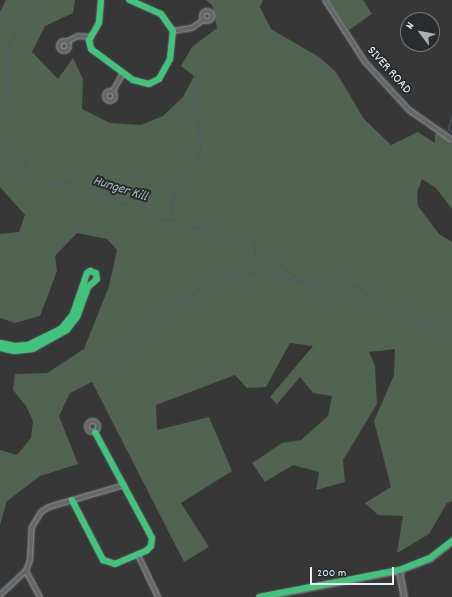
<!DOCTYPE html>
<html>
<head>
<meta charset="utf-8">
<style>
	body { margin:0 }
	#map { position:relative; width:452px; height:597px; overflow:hidden; background:#373737; font-family:Dekko,sans-serif }
	div>[style] { position:absolute }
	.green>* { inset:0; background:#516351 }
	.stream>* { height:1px; margin:-0.5px; padding:0 0.5px; transform-origin:0.5px; border-radius:0.5px; background:#495d6a }
	.roads { filter:drop-shadow(0 0 1px #9b9d9e) drop-shadow(0 0 1px #9b9d9e) }
	.minor>* { height:4px; margin:-2px; padding:0 2px; transform-origin:2px; border-radius:2px; background:#65686b }
	.minor>.ring { margin:-2px; padding:0; box-sizing:content-box; background:none; border:4px solid #65686b; border-radius:50% }
	.major>* { height:5px; margin:-2.5px; padding:0 2.5px; transform-origin:2.5px; border-radius:2.5px; background:#65686b }
	.cycleway>* { height:6px; margin:-3px; padding:0 3px; transform-origin:3px; border-radius:3px; background:#40c37c }
	span { translate:-50% -50%; white-space:nowrap; text-align:center; line-height:1.15; -webkit-text-stroke:4px #2a2d2e; paint-order:stroke }
	.street-label { font-size:13px; color:#e8f1f8 }
	.water-label { font-size:14px; color:#a9b7c1; font-style:italic }
	.north { position:absolute; left:400px; top:12px; width:40px; height:40px; box-sizing:border-box; background:#2a2d2e; border:1px solid #767b7f; border-radius:50%; rotate:302deg; font-size:11px; font-weight:700; line-height:16px; text-align:center; color:#e8f1f8 }
	.north::after { content:''; display:block; margin:auto; width:14px; height:18px; background:#aab0b4; clip-path:polygon(50% 0,100% 100%,50% 72%,0 100%) }
	.scale { position:absolute; left:310px; top:567px; width:84px; height:18px; box-sizing:border-box; border:2px solid #e8f1f8; border-top:0; padding-left:5px; font-size:12px; line-height:14px; white-space:nowrap; color:#e8f1f8; -webkit-text-stroke:3px #2a2d2e; paint-order:stroke }
</style>
</head>
<body>
<div id="map">
	<div class="green">
		<div style="clip-path:polygon(6px 0,75px 0,73px 13px,45px 26px,32px 52px,58px 79px,73px 58px,83px 79px,82px 109px,110px 123px,141px 125px,163px 116px,183px 97px,194px 76px,181px 66px,192px 47px,217px 28px,212px 5px,206px 0,263px 0,260px 7px,271px 29px,319px 57px,336px 72px,364px 119px,391px 145px,418px 132px,435px 143px,435px 134px,438px 133px,452px 144px,452px 209px,436px 188px,422px 179px,417px 193px,418px 206px,439px 234px,452px 242px,452px 501px,447px 503px,429px 534px,397px 553px,403px 516px,378px 515px,365px 503px,391px 487px,374px 421px,394px 375px,395px 349px,369px 352px,375px 366px,377px 404px,343px 460px,345px 482px,316px 490px,319px 472px,293px 465px,265px 482px,252px 463px,282px 443px,301px 440px,328px 416px,332px 396px,313px 393px,300px 377px,277px 404px,270px 397px,313px 346px,290px 343px,266px 387px,247px 388px,235px 375px,156px 405px,157px 430px,209px 417px,232px 471px,181px 503px,209px 547px,184px 562px,92px 382px,70px 393px,59px 416px,78px 464px,40px 476px,7px 501px,0 525px,0 450px,17px 455px,31px 438px,33px 421px,26px 406px,13px 390px,15px 374px,47px 373px,84px 349px,109px 286px,117px 250px,107px 239px,77px 233px,55px 256px,57px 271px,40px 316px,15px 323px,0 318px,0 234px,19px 232px,25px 215px,0 187px,0 12px)"></div>
		<div style="clip-path:polygon(329px 0,363px 0,372px 14px,349px 30px)"></div>
	</div>
	<div class="stream">
		<div style="left:0;top:107px;width:15px;rotate:-58deg"></div>
		<div style="left:8px;top:94px;width:49px;rotate:-90deg"></div>
		<div style="left:8px;top:45px;width:31px;rotate:-58deg"></div>
		<div style="left:24px;top:19px;width:19px;rotate:-32deg"></div>
		<div style="left:40px;top:9px;width:6px"></div>
		<div style="left:46px;top:9px;width:13px;rotate:-42deg"></div>
		<div style="left:452px;top:115px;width:14px;rotate:107deg"></div>
		<div style="left:448px;top:128px;width:6px;rotate:51deg"></div>
		<div style="left:0;top:149px;width:3px;rotate:-45deg"></div>
		<div style="left:2px;top:147px;width:12px;rotate:48deg"></div>
		<div style="left:10px;top:156px;width:17px;rotate:25deg"></div>
		<div style="left:25px;top:163px;width:4px;rotate:124deg"></div>
		<div style="left:23px;top:166px;width:36px;rotate:32deg"></div>
		<div style="left:54px;top:185px;width:17px;rotate:-10deg"></div>
		<div style="left:71px;top:182px;width:10px;rotate:37deg"></div>
		<div style="left:79px;top:188px;width:17px;rotate:3deg"></div>
		<div style="left:96px;top:189px;width:30px;rotate:28deg"></div>
		<div style="left:122px;top:203px;width:25px;rotate:9deg"></div>
		<div style="left:147px;top:207px;width:20px;rotate:41deg"></div>
		<div style="left:162px;top:220px;width:11px;rotate:-5deg"></div>
		<div style="left:173px;top:219px;width:26px;rotate:21deg"></div>
		<div style="left:197px;top:228px;width:16px;rotate:-22deg"></div>
		<div style="left:212px;top:222px;width:27px;rotate:56deg"></div>
		<div style="left:227px;top:244px;width:21px;rotate:-31deg"></div>
		<div style="left:245px;top:233px;width:13px;rotate:45deg"></div>
		<div style="left:254px;top:242px;width:18px;rotate:84deg"></div>
		<div style="left:256px;top:260px;width:9px;rotate:18deg"></div>
		<div style="left:265px;top:263px;width:12px"></div>
		<div style="left:277px;top:263px;width:28px;rotate:38deg"></div>
		<div style="left:299px;top:280px;width:23px;rotate:20deg"></div>
		<div style="left:321px;top:288px;width:38px;rotate:-2deg"></div>
		<div style="left:359px;top:287px;width:16px;rotate:40deg"></div>
		<div style="left:371px;top:297px;width:20px;rotate:9deg"></div>
		<div style="left:391px;top:300px;width:33px;rotate:43deg"></div>
		<div style="left:415px;top:322px;width:23px;rotate:5deg"></div>
		<div style="left:438px;top:324px;width:9px;rotate:54deg"></div>
		<div style="left:443px;top:331px;width:9px"></div>
		<div style="left:173px;top:218px;width:11px;rotate:-105deg"></div>
		<div style="left:170px;top:207px;width:10px;rotate:-73deg"></div>
		<div style="left:173px;top:197px;width:52px;rotate:-58.5deg"></div>
		<div style="left:200px;top:153px;width:23px;rotate:-92deg"></div>
		<div style="left:199px;top:130px;width:25px;rotate:-102deg"></div>
		<div style="left:194px;top:106px;width:30px;rotate:-90deg"></div>
		<div style="left:194px;top:76px;width:28px;rotate:-55deg"></div>
		<div style="left:90px;top:374px;width:53px;rotate:-34.3deg"></div>
		<div style="left:134px;top:344px;width:36px;rotate:-51deg"></div>
		<div style="left:157px;top:316px;width:33px;rotate:-29deg"></div>
		<div style="left:186px;top:300px;width:33px;rotate:-39deg"></div>
		<div style="left:212px;top:279px;width:25px;rotate:-18deg"></div>
		<div style="left:236px;top:271px;width:17px;rotate:7deg"></div>
		<div style="left:253px;top:273px;width:13px;rotate:-29deg"></div>
		<div style="left:264px;top:267px;width:28px;rotate:26deg"></div>
		<div style="left:289px;top:279px;width:10px;rotate:6deg"></div>
	</div>
	<div class="roads">
		<div class="minor">
			<div style="left:101px;top:0;width:23px;rotate:95deg"></div>
			<div style="left:99px;top:23px;width:20px;rotate:120deg"></div>
			<div style="left:89px;top:40px;width:9px;rotate:77deg"></div>
			<div style="left:91px;top:49px;width:52px;rotate:36.4deg"></div>
			<div style="left:133px;top:80px;width:16px;rotate:14deg"></div>
			<div style="left:149px;top:84px;width:11px;rotate:-27deg"></div>
			<div style="left:159px;top:79px;width:23px;rotate:-61deg"></div>
			<div style="left:170px;top:59px;width:28px;rotate:-84deg"></div>
			<div style="left:173px;top:31px;width:21px;rotate:-125deg"></div>
			<div style="left:161px;top:14px;width:35px;rotate:-156deg"></div>
			<div style="left:325px;top:0;width:74px;rotate:57.2deg"></div>
			<div style="left:365px;top:62px;width:65px;rotate:47.5deg"></div>
			<div style="left:409px;top:110px;width:52px;rotate:34.9deg"></div>
			<div class="ring" style="left:202px;top:11px;width:6px;height:6px"></div>
			<div style="left:173px;top:31px;width:19px;rotate:-9deg"></div>
			<div style="left:192px;top:28px;width:14px;rotate:-36deg"></div>
			<div style="left:68px;top:41px;width:11px;rotate:-27deg"></div>
			<div style="left:78px;top:36px;width:12px;rotate:5deg"></div>
			<div class="ring" style="left:59px;top:41px;width:6px;height:6px"></div>
			<div style="left:113px;top:91px;width:21px;rotate:-61deg"></div>
			<div class="ring" style="left:105px;top:91px;width:6px;height:6px"></div>
			<div style="left:0;top:343px;width:15px;rotate:11deg"></div>
			<div style="left:15px;top:346px;width:13px;rotate:-4deg"></div>
			<div style="left:28px;top:345px;width:37px;rotate:-26deg"></div>
			<div style="left:61px;top:329px;width:19px;rotate:-51deg"></div>
			<div style="left:73px;top:314px;width:43px;rotate:-71.1deg"></div>
			<div style="left:87px;top:273px;width:4px;rotate:-34deg"></div>
			<div style="left:90px;top:271px;width:6px;rotate:18deg"></div>
			<div style="left:96px;top:273px;width:6px;rotate:81deg"></div>
			<div style="left:97px;top:279px;width:12px;rotate:138deg"></div>
			<div style="left:88px;top:287px;width:32px;rotate:110deg"></div>
			<div style="left:77px;top:317px;width:16px;rotate:128deg"></div>
			<div style="left:67px;top:330px;width:39px;rotate:151deg"></div>
			<div style="left:33px;top:349px;width:19px;rotate:174deg"></div>
			<div style="left:14px;top:351px;width:14px;rotate:-168deg"></div>
			<div class="ring" style="left:86.5px;top:420.5px;width:7px;height:7px"></div>
			<div style="left:72px;top:500px;width:68px;rotate:62.7deg"></div>
			<div style="left:103px;top:560px;width:13px;rotate:18deg"></div>
			<div style="left:115px;top:564px;width:34px;rotate:-23deg"></div>
			<div style="left:146px;top:551px;width:7px;rotate:-45deg"></div>
			<div style="left:151px;top:546px;width:8px;rotate:-83deg"></div>
			<div style="left:152px;top:538px;width:120px;rotate:-118.3deg"></div>
			<div style="left:138px;top:555px;width:47px;rotate:64.5deg"></div>
			<div style="left:26px;top:571px;width:30px;rotate:62deg"></div>
			<div style="left:0;top:595px;width:35px;rotate:-43deg"></div>
			<div style="left:26px;top:571px;width:12px;rotate:-70deg"></div>
			<div style="left:30px;top:560px;width:33px;rotate:-87deg"></div>
			<div style="left:32px;top:527px;width:17px;rotate:-59deg"></div>
			<div style="left:41px;top:512px;width:9px;rotate:-32deg"></div>
			<div style="left:49px;top:507px;width:78px;rotate:-16.3deg"></div>
		</div>
		<div class="major">
			<div style="left:399px;top:570px;width:27px;rotate:80deg"></div>
			<div style="left:259px;top:597px;width:143px;rotate:-10.9deg"></div>
			<div style="left:399px;top:570px;width:33px;rotate:-21deg"></div>
			<div style="left:430px;top:558px;width:28px;rotate:-38deg"></div>
		</div>
	</div>
	<div class="cycleway">
		<div style="left:101px;top:0;width:23px;rotate:95deg"></div>
		<div style="left:99px;top:23px;width:20px;rotate:120deg"></div>
		<div style="left:89px;top:40px;width:9px;rotate:77deg"></div>
		<div style="left:91px;top:49px;width:52px;rotate:36.4deg"></div>
		<div style="left:133px;top:80px;width:16px;rotate:14deg"></div>
		<div style="left:149px;top:84px;width:11px;rotate:-27deg"></div>
		<div style="left:159px;top:79px;width:23px;rotate:-61deg"></div>
		<div style="left:170px;top:59px;width:28px;rotate:-84deg"></div>
		<div style="left:173px;top:31px;width:21px;rotate:-125deg"></div>
		<div style="left:161px;top:14px;width:35px;rotate:-156deg"></div>
		<div style="left:0;top:343px;width:15px;rotate:11deg"></div>
		<div style="left:15px;top:346px;width:13px;rotate:-4deg"></div>
		<div style="left:28px;top:345px;width:37px;rotate:-26deg"></div>
		<div style="left:61px;top:329px;width:19px;rotate:-51deg"></div>
		<div style="left:73px;top:314px;width:43px;rotate:-71.1deg"></div>
		<div style="left:87px;top:273px;width:4px;rotate:-34deg"></div>
		<div style="left:90px;top:271px;width:6px;rotate:18deg"></div>
		<div style="left:96px;top:273px;width:6px;rotate:81deg"></div>
		<div style="left:97px;top:279px;width:12px;rotate:138deg"></div>
		<div style="left:88px;top:287px;width:32px;rotate:110deg"></div>
		<div style="left:77px;top:317px;width:16px;rotate:128deg"></div>
		<div style="left:67px;top:330px;width:39px;rotate:151deg"></div>
		<div style="left:33px;top:349px;width:19px;rotate:174deg"></div>
		<div style="left:14px;top:351px;width:14px;rotate:-168deg"></div>
		<div style="left:72px;top:500px;width:68px;rotate:62.7deg"></div>
		<div style="left:103px;top:560px;width:13px;rotate:18deg"></div>
		<div style="left:115px;top:564px;width:34px;rotate:-23deg"></div>
		<div style="left:146px;top:551px;width:7px;rotate:-45deg"></div>
		<div style="left:151px;top:546px;width:8px;rotate:-83deg"></div>
		<div style="left:152px;top:538px;width:120px;rotate:-118.3deg"></div>
		<div style="left:259px;top:597px;width:143px;rotate:-10.9deg"></div>
		<div style="left:399px;top:570px;width:33px;rotate:-21deg"></div>
		<div style="left:430px;top:558px;width:28px;rotate:-38deg"></div>
	</div>
	<div class="street-label">
		<span style="left:388px;top:71px;rotate:48deg">SIVER ROAD</span>
	</div>
	<div class="water-label">
		<span style="left:120px;top:189px;rotate:18deg">Hunger Kill</span>
	</div>
	<div class="north">N</div>
	<div class="scale">200 m</div>
</div>
</body>
</html>
